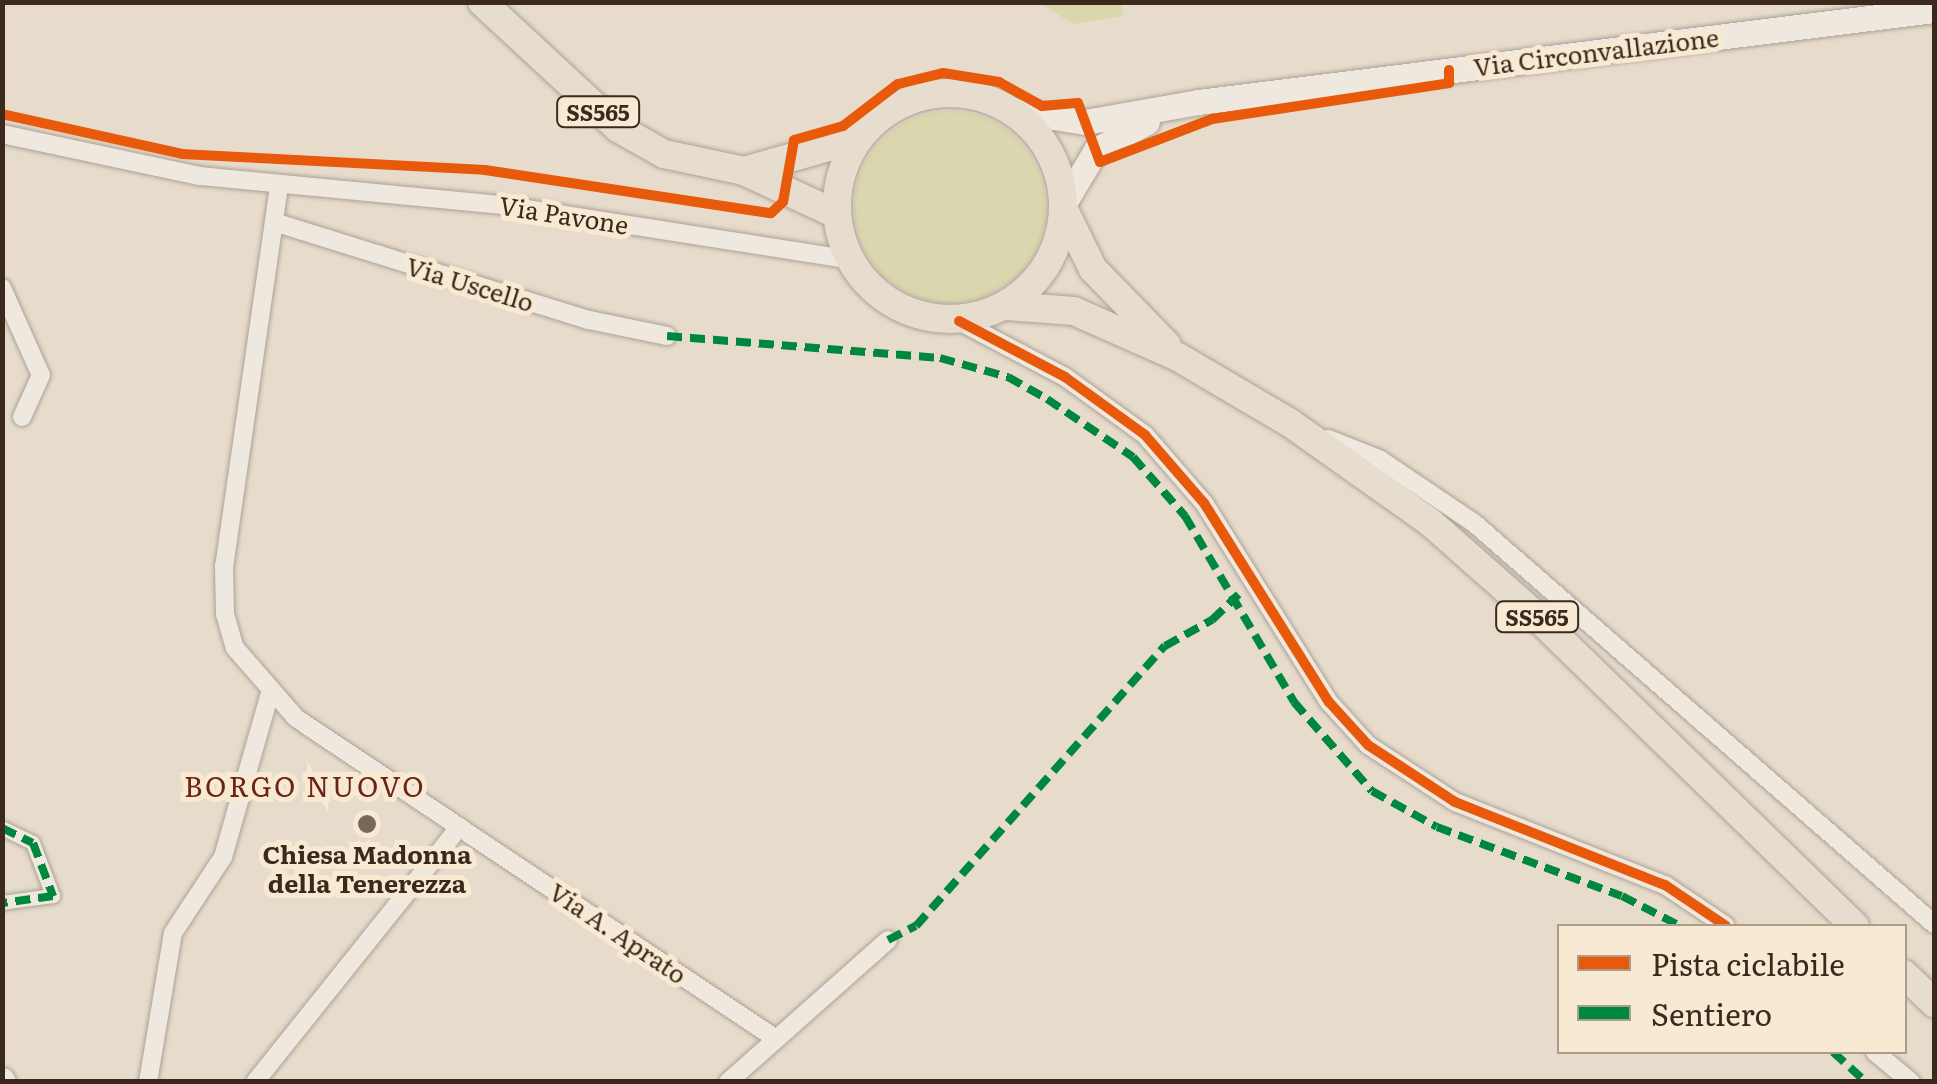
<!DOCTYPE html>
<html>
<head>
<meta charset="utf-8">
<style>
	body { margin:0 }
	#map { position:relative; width:1937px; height:1084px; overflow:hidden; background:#e7dccc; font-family:Literata,serif }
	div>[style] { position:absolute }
	.green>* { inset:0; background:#dad6ad }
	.round { border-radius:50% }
	.roads { filter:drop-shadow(0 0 2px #aca196) drop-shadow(0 0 2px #aca196) }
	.pedestrian>* { height:14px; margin:-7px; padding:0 7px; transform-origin:7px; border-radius:7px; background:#eee8de }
	.minor>* { height:18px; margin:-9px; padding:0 9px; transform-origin:9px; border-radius:9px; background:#eee8de }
	.secondary>* { height:25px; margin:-12.5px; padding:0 12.5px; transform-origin:12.5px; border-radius:12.5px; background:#eee8de }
	.primary>* { height:28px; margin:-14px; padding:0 14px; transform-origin:14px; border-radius:14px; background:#e6ddcf }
	.primary>.ring { margin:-14px; padding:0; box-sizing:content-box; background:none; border:28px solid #e6ddcf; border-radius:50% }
	.quiet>* { height:8px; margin-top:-4px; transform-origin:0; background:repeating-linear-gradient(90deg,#00873e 0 15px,transparent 0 23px) }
	.cycleway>* { height:10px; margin:-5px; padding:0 5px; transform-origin:5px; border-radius:5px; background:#e8590c }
	.dots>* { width:28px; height:28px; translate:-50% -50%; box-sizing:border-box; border:5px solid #f8ead2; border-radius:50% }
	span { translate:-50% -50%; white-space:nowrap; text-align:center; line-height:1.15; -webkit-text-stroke:10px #f8ead2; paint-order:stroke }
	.shield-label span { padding:2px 8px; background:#f8ead2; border:2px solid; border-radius:8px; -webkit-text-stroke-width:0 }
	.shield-label { font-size:22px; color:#3b291d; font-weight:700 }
	.street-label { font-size:25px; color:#3b291d }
	.poi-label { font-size:25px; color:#3b291d; font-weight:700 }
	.neighbourhood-label { font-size:28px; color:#6c2318; letter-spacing:2.5px }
	.frame { position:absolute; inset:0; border:5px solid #3b291d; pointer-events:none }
	.legend { position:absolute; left:1557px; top:924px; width:350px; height:130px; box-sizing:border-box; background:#f8ead2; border:2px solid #ac9d8a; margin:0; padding:12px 18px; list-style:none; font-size:30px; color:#3b291d }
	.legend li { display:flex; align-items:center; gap:20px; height:50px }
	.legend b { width:50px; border:2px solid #ac9d8a }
</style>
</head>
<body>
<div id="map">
	<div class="green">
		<div style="clip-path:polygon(1040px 3px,1121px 3px,1123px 16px,1073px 24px)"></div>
		<div class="round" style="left:854px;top:111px;width:192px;height:192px"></div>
	</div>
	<div class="roads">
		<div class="pedestrian">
			<div style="left:2px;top:828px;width:34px;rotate:26deg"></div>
			<div style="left:33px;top:843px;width:57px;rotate:69.3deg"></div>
			<div style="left:53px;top:896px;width:51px;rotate:172.2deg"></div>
		</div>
		<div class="minor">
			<div style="left:2px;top:134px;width:202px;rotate:12deg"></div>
			<div style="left:200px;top:176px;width:303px;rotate:5.5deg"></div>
			<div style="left:502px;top:205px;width:350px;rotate:8.9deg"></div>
			<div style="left:279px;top:186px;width:384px;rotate:98.2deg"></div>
			<div style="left:224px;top:566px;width:48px;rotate:88.8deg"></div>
			<div style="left:225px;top:614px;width:35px;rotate:74deg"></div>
			<div style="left:235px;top:648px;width:93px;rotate:48.9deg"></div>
			<div style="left:296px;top:718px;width:577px;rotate:33.77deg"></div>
			<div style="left:274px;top:222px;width:330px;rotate:17.3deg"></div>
			<div style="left:589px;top:320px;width:80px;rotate:11.6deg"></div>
			<div style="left:2px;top:288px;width:95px;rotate:65.9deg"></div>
			<div style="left:41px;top:375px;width:46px;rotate:114.3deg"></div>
			<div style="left:959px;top:321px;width:120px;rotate:27.8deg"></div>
			<div style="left:1065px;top:377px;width:99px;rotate:35.9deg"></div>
			<div style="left:1145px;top:435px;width:90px;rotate:49.1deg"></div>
			<div style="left:1204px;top:503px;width:235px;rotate:57.9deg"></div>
			<div style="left:1329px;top:702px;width:58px;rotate:47.8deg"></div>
			<div style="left:1368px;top:745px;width:104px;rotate:33.2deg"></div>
			<div style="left:1455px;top:802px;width:226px;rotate:21.6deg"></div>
			<div style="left:1665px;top:885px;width:73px;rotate:33.9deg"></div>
			<div style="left:1328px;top:439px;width:55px;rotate:21.4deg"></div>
			<div style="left:1379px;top:459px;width:115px;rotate:34deg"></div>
			<div style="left:1474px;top:523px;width:610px;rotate:41.08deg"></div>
			<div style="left:1875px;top:1052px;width:47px;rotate:39.8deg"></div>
			<div style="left:148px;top:1082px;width:151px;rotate:-80.5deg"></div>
			<div style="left:173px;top:933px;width:91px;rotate:-56.7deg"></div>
			<div style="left:223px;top:857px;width:171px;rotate:-74deg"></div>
			<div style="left:255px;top:1082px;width:327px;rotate:-51.3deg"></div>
			<div style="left:728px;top:1082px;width:214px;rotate:-41.6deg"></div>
		</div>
		<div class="secondary">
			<div style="left:1014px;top:111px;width:72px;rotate:8.8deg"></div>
			<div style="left:1085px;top:122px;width:115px;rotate:-10deg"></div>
			<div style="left:1198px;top:102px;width:742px;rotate:-7.13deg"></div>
			<div style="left:1064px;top:203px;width:62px;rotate:-58.9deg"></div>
			<div style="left:1096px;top:150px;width:58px;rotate:-28.8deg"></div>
			<div style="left:2px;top:1080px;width:2px;rotate:63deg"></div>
		</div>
		<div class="primary">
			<div style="left:482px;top:2px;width:185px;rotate:42.8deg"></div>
			<div style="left:618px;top:128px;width:53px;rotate:29.5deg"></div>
			<div style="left:664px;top:154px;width:82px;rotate:12deg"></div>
			<div style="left:744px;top:171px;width:102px;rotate:25.1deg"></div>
			<div class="ring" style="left:837px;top:93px;width:198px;height:198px"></div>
			<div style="left:744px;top:171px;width:117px;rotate:-15.8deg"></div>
			<div style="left:1064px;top:210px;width:66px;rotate:63.8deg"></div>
			<div style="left:1093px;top:269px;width:106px;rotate:45.8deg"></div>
			<div style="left:1007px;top:306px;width:67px;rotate:4.3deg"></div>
			<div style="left:1074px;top:311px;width:114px;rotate:23.9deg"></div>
			<div style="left:1178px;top:357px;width:130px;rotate:30.5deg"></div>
			<div style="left:1290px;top:423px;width:171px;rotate:35.3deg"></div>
			<div style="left:1430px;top:522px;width:140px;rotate:41.5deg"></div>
			<div style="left:1535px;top:615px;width:446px;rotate:44.2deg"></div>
			<div style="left:1904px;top:974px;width:42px;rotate:44deg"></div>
		</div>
	</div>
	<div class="quiet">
		<div style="left:667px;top:336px;width:274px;rotate:4.6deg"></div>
		<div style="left:940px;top:358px;width:71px;rotate:15.6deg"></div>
		<div style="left:1008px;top:377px;width:45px;rotate:29.4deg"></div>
		<div style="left:1047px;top:399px;width:104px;rotate:34deg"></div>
		<div style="left:1133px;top:457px;width:79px;rotate:48.6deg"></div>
		<div style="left:1185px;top:516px;width:216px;rotate:59.6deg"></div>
		<div style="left:1294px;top:702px;width:118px;rotate:48.8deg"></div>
		<div style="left:1372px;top:791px;width:74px;rotate:29deg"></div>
		<div style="left:1437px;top:827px;width:197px;rotate:20.5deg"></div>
		<div style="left:1622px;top:896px;width:65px;rotate:27.3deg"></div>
		<div style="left:2px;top:828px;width:34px;rotate:26deg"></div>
		<div style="left:33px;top:843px;width:57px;rotate:69.3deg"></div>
		<div style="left:53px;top:896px;width:51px;rotate:172.2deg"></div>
		<div style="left:888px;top:940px;width:31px;rotate:-27deg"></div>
		<div style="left:916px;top:926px;width:375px;rotate:-48.4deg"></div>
		<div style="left:1165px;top:646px;width:54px;rotate:-29deg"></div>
		<div style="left:1212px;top:620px;width:37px;rotate:-44deg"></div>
		<div style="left:1833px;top:1052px;width:45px;rotate:42.3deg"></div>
	</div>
	<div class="cycleway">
		<div style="left:2px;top:114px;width:184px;rotate:12.5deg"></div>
		<div style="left:182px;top:154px;width:303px;rotate:3deg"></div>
		<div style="left:485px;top:170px;width:289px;rotate:8.6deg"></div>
		<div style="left:771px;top:213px;width:16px;rotate:-43deg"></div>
		<div style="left:783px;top:202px;width:63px;rotate:-79.9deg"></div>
		<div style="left:794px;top:140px;width:51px;rotate:-15.9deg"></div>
		<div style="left:843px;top:126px;width:69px;rotate:-37.4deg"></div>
		<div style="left:898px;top:84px;width:46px;rotate:-13.7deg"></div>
		<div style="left:943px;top:73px;width:57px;rotate:9.1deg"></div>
		<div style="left:999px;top:82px;width:49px;rotate:29.2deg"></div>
		<div style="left:1042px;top:106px;width:36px;rotate:-5deg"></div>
		<div style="left:1078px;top:103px;width:63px;rotate:69.6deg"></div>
		<div style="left:1100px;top:162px;width:120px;rotate:-21deg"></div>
		<div style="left:1212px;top:119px;width:240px;rotate:-8.6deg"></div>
		<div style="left:1449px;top:83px;width:13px;rotate:-90deg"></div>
		<div style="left:959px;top:321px;width:120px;rotate:27.8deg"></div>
		<div style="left:1065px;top:377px;width:99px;rotate:35.9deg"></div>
		<div style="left:1145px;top:435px;width:90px;rotate:49.1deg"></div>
		<div style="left:1204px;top:503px;width:235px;rotate:57.9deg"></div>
		<div style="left:1329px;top:702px;width:58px;rotate:47.8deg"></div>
		<div style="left:1368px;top:745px;width:104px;rotate:33.2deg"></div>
		<div style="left:1455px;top:802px;width:226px;rotate:21.6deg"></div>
		<div style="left:1665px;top:885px;width:73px;rotate:33.9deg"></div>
	</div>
	<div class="dots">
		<div style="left:367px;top:824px;background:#77685a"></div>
	</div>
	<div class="shield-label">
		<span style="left:598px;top:112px">SS565</span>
		<span style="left:1537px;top:617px">SS565</span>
	</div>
	<div class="street-label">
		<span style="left:1596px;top:52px;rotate:-7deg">Via Circonvallazione</span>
		<span style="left:564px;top:215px;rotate:9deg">Via Pavone</span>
		<span style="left:470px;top:284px;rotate:17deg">Via Uscello</span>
		<span style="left:618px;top:933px;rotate:34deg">Via A. Aprato</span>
	</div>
	<div class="poi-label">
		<span style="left:367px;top:869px">Chiesa Madonna<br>della Tenerezza</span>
	</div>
	<div class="neighbourhood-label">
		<span style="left:305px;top:785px">BORGO NUOVO</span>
	</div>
	<div class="frame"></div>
	<ul class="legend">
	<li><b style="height:12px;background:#e8590c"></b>Pista ciclabile</li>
	<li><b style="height:12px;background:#00873e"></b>Sentiero</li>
	</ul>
</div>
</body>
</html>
